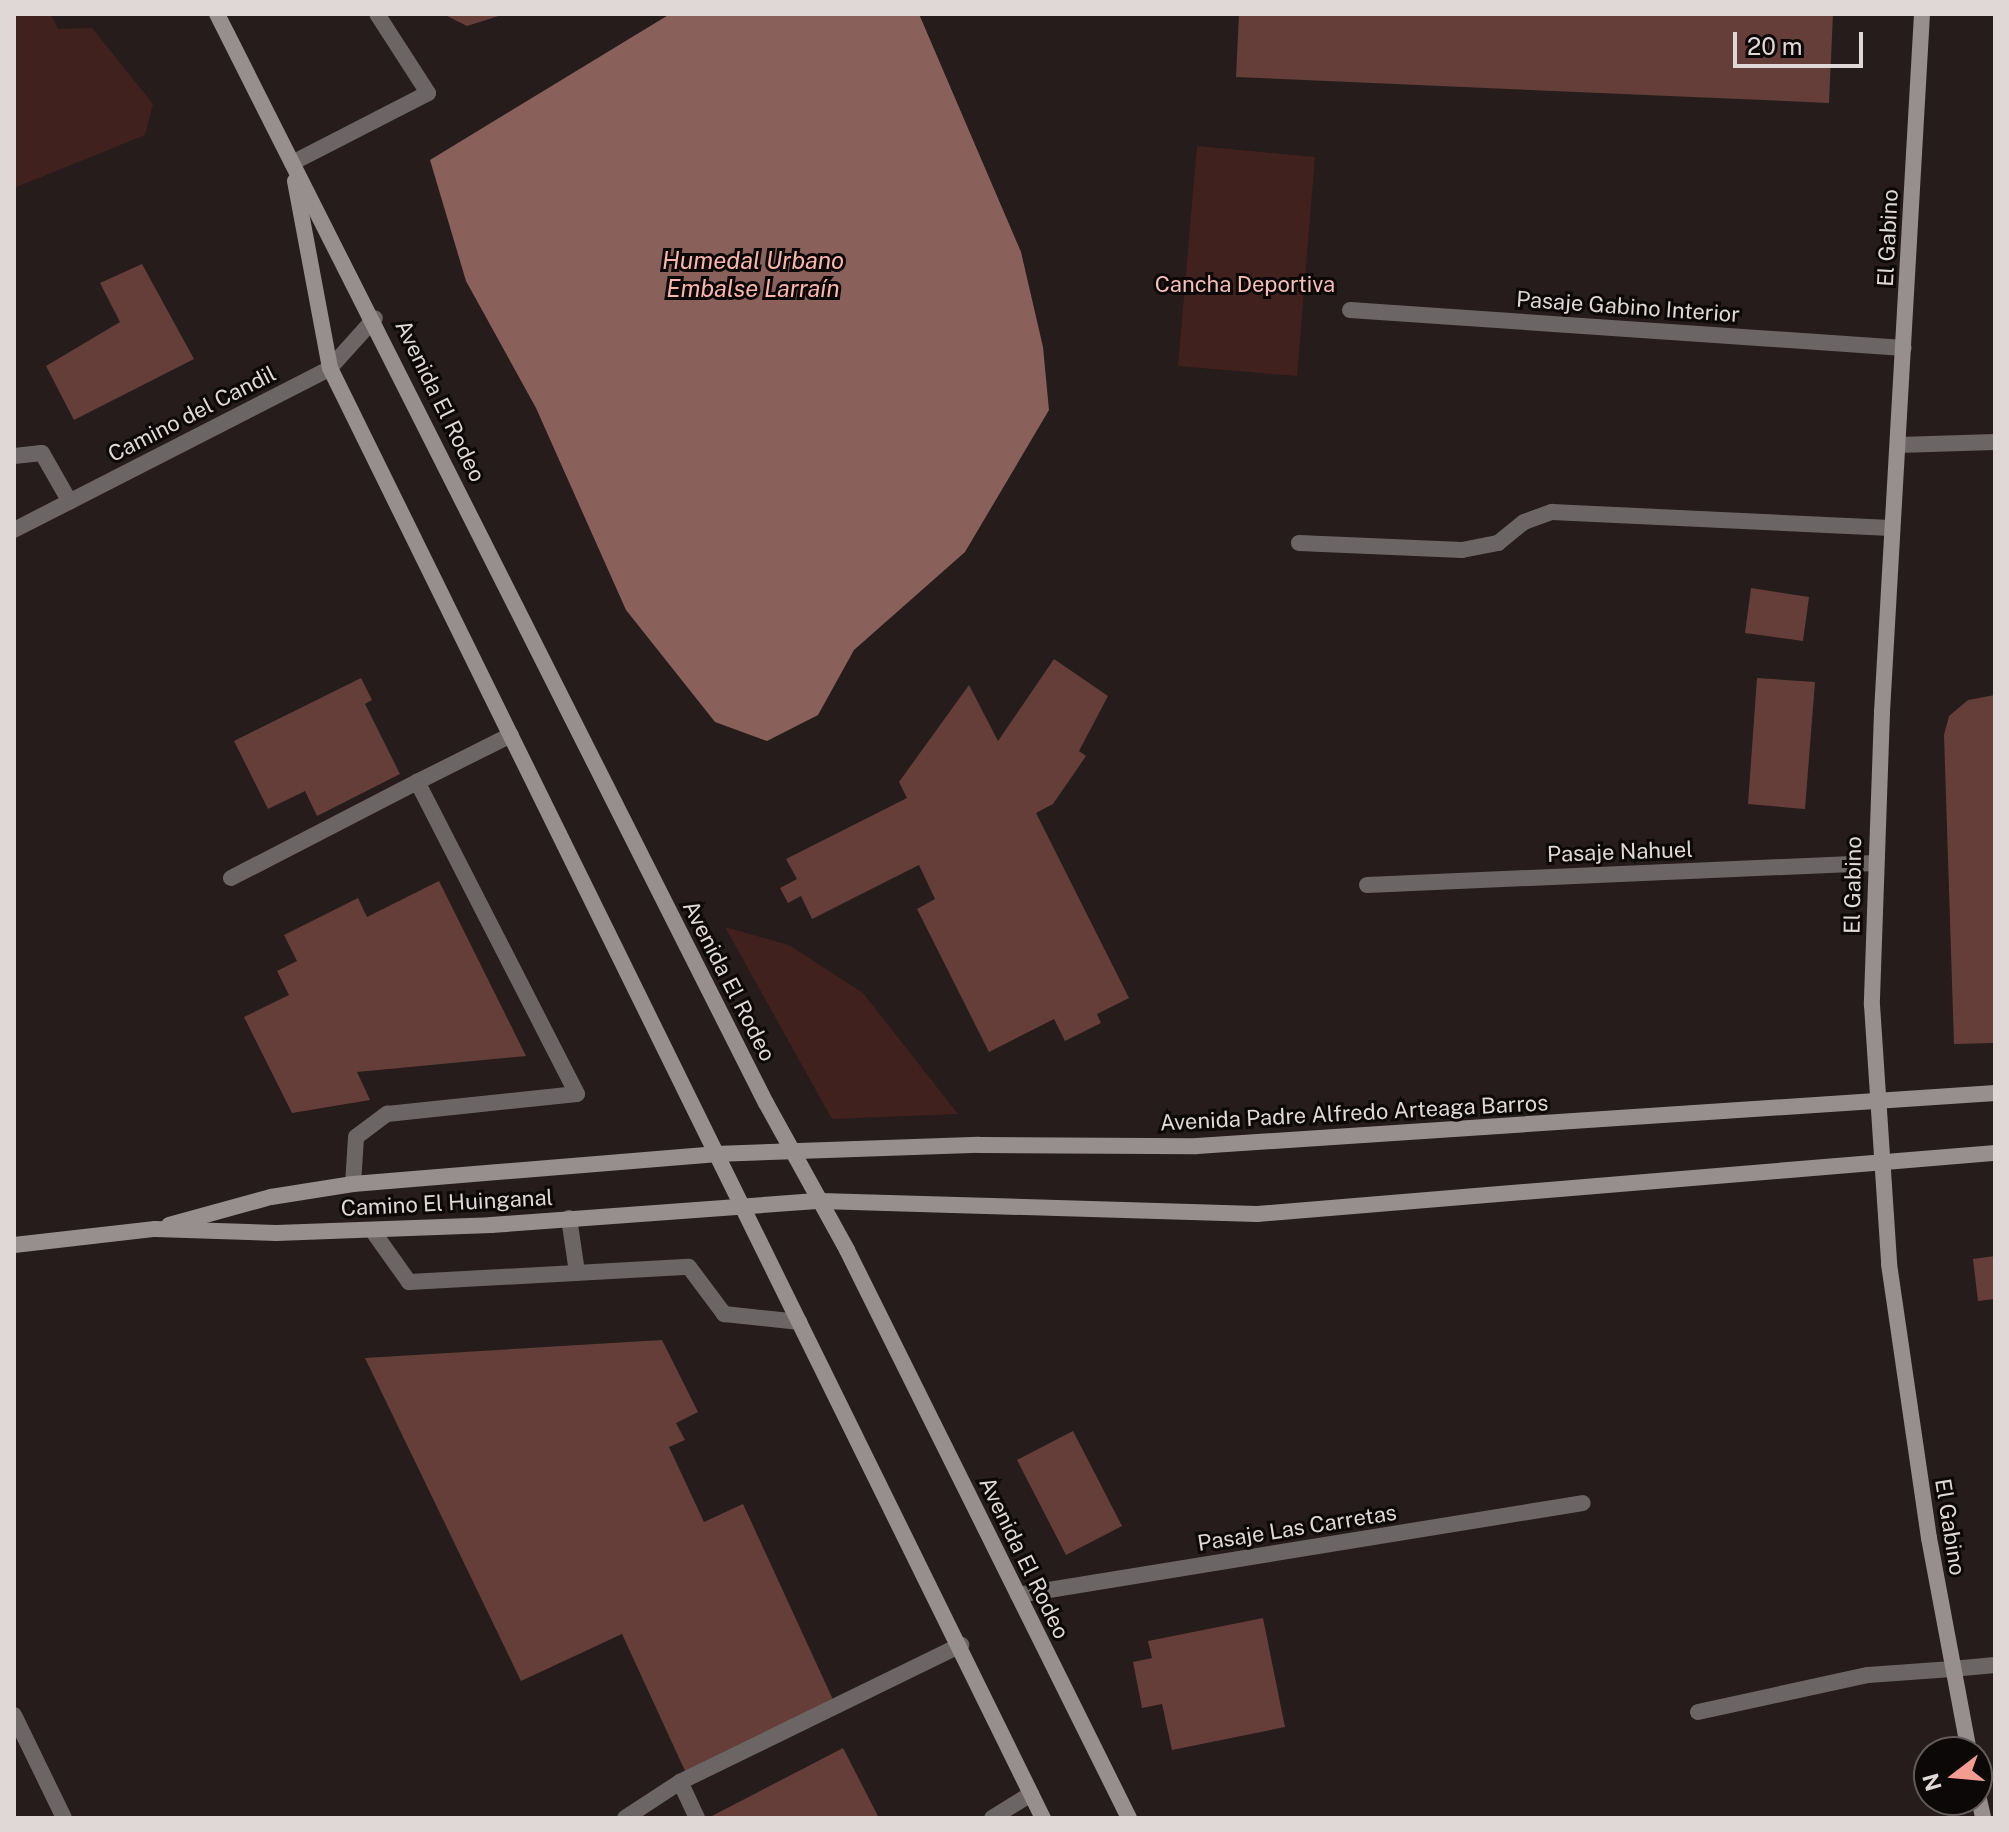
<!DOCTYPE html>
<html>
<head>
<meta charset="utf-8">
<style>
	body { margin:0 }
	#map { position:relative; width:2009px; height:1832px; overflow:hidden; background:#251c1b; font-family:"Public Sans",sans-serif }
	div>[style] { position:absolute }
	.green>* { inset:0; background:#41211d }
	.water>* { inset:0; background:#89605a }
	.building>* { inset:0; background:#653e39 }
	.lane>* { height:16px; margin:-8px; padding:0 8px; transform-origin:8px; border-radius:8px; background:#6b6665 }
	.street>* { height:16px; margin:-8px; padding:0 8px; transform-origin:8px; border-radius:8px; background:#6b6665 }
	.secondary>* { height:16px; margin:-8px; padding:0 8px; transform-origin:8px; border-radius:8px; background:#978f8d }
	span { translate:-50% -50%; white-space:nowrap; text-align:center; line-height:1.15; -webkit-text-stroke:6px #0b0807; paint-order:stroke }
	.street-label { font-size:22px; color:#dfd8d7 }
	.park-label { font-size:22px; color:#f8beb6 }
	.water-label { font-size:24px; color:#fdb5ab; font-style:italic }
	.frame { position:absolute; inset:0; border:16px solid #dfd8d7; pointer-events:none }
	.north { position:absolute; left:1913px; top:1736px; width:80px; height:80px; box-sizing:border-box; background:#0b0807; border:2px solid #605b5a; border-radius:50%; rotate:254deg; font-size:22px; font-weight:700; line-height:32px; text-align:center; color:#dfd8d7 }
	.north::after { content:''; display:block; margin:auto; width:28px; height:36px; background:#f59c91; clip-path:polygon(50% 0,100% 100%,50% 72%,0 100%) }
	.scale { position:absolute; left:1733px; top:32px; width:130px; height:36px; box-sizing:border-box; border:4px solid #dfd8d7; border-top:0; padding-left:10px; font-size:24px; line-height:28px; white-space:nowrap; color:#dfd8d7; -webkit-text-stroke:6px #0b0807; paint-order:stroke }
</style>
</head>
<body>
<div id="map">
	<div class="green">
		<div style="clip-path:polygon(14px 14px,51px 14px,58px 29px,92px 28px,153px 104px,145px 135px,14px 188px)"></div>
		<div style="clip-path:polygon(1197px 146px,1315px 157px,1297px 376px,1178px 366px)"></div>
		<div style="clip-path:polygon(725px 927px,789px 945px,863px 993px,958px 1114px,832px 1119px)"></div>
	</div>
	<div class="water">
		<div style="clip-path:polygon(670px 14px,919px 14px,1021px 252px,1043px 347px,1049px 410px,965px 552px,854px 650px,818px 715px,767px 741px,715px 722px,626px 610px,536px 408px,466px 281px,430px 160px)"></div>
	</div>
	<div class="building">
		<div style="clip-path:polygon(443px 14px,505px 14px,467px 26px)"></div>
		<div style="clip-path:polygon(1239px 14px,1833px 14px,1829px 103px,1236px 77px)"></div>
		<div style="clip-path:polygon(142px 264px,194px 359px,74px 420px,46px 366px,120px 322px,100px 283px)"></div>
		<div style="clip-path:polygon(1751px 588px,1809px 597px,1803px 641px,1745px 633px)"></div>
		<div style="clip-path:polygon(1054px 659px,1108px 696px,1079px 751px,1086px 756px,1053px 804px,1036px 813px,1129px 998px,1097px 1014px,1101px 1023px,1065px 1041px,1054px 1019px,989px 1052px,917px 909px,935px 899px,919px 865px,812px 919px,801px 896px,788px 903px,780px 888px,797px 879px,786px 859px,907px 798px,899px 782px,969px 685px,998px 741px)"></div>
		<div style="clip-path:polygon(361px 678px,372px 700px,365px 704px,400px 774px,317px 816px,305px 791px,268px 809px,234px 741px)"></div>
		<div style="clip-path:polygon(1757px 678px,1815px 682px,1805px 809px,1748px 804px)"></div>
		<div style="clip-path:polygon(1995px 695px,1995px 1043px,1954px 1044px,1944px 735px,1949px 716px,1968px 700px)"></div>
		<div style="clip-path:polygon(439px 881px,526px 1056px,357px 1072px,370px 1100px,292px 1113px,244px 1017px,289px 995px,277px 971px,297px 961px,284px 935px,358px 898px,367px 917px)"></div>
		<div style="clip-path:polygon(1995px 1256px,1995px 1299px,1978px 1301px,1973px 1259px)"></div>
		<div style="clip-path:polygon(662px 1340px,698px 1412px,676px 1423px,685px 1440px,669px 1447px,704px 1522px,743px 1504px,835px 1704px,686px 1773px,622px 1634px,521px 1681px,365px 1358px)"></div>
		<div style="clip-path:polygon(1073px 1431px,1122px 1526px,1066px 1555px,1017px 1460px)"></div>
		<div style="clip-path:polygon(1263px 1618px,1285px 1727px,1172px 1750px,1162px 1704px,1142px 1708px,1133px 1662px,1152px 1658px,1148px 1641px)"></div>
		<div style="clip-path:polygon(843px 1748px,879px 1818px,708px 1818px)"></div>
	</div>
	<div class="lane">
		<div style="left:292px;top:163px;width:153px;rotate:-27.2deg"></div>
		<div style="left:428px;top:93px;width:94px;rotate:-122.8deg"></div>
		<div style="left:14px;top:456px;width:28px;rotate:-6deg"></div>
		<div style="left:42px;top:453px;width:56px;rotate:60.3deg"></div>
		<div style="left:1299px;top:543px;width:163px;rotate:2.5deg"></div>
		<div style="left:1462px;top:550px;width:37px;rotate:-11deg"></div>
		<div style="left:1498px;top:543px;width:33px;rotate:-39deg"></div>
		<div style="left:1524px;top:522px;width:30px;rotate:-20deg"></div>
		<div style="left:1552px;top:512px;width:339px;rotate:2.7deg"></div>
		<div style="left:231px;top:878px;width:209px;rotate:-27.3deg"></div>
		<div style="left:353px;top:1184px;width:47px;rotate:-86.3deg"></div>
		<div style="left:356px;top:1137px;width:39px;rotate:-37deg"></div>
		<div style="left:387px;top:1114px;width:191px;rotate:-6deg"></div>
		<div style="left:577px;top:1094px;width:351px;rotate:-117.1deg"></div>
		<div style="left:417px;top:782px;width:105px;rotate:-26.6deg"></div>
		<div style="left:569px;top:1218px;width:55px;rotate:81.6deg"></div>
		<div style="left:372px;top:1230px;width:64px;rotate:54.6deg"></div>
		<div style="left:409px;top:1282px;width:280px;rotate:-3.1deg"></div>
		<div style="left:689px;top:1267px;width:59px;rotate:53.3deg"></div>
		<div style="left:724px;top:1314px;width:76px;rotate:6deg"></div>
		<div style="left:1698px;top:1712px;width:174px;rotate:-12.3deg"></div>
		<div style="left:1868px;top:1675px;width:84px;rotate:-4.1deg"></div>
		<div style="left:625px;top:1818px;width:66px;rotate:-33.2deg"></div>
		<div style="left:697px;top:1818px;width:40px;rotate:-115deg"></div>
		<div style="left:680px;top:1782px;width:313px;rotate:-26deg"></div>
		<div style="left:992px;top:1818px;width:46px;rotate:-31.6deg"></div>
	</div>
	<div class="street">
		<div style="left:1350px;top:310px;width:555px;rotate:3.92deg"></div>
		<div style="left:1898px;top:445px;width:97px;rotate:-1.8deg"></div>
		<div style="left:14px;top:530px;width:355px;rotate:-27.1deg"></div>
		<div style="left:330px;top:368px;width:67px;rotate:-48deg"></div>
		<div style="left:1367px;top:885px;width:508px;rotate:-2.48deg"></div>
		<div style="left:1018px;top:1595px;width:572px;rotate:-9.25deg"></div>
		<div style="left:1952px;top:1669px;width:43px;rotate:-5.3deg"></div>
		<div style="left:14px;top:1715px;width:114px;rotate:64.1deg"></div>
	</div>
	<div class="secondary">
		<div style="left:217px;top:14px;width:1220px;rotate:63.25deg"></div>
		<div style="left:766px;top:1103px;width:168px;rotate:61.1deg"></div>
		<div style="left:847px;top:1250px;width:634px;rotate:63.6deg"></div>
		<div style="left:1922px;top:14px;width:699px;rotate:93.28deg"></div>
		<div style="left:1882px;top:712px;width:293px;rotate:92deg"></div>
		<div style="left:1872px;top:1005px;width:260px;rotate:86.2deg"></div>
		<div style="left:1889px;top:1264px;width:277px;rotate:81.7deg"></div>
		<div style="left:1929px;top:1538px;width:218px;rotate:79.4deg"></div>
		<div style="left:295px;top:181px;width:190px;rotate:79.4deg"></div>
		<div style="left:330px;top:368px;width:1616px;rotate:63.82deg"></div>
		<div style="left:169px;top:1225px;width:106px;rotate:-15.4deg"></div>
		<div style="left:271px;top:1197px;width:83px;rotate:-9deg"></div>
		<div style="left:353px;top:1184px;width:363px;rotate:-4.7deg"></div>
		<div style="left:715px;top:1154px;width:264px;rotate:-2deg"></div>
		<div style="left:979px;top:1145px;width:218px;rotate:0.3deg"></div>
		<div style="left:1197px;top:1146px;width:800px;rotate:-3.8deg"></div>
		<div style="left:14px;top:1245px;width:142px;rotate:-6.5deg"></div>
		<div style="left:155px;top:1229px;width:121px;rotate:1.9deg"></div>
		<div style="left:276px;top:1233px;width:215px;rotate:-2.1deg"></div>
		<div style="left:491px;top:1225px;width:330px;rotate:-4.2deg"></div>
		<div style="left:820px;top:1201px;width:437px;rotate:1.7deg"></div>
		<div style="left:1257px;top:1214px;width:741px;rotate:-4.73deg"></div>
		<div style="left:1977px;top:1791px;width:28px;rotate:77deg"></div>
	</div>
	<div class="street-label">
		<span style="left:1888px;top:238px;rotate:-87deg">El Gabino</span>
		<span style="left:1628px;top:307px;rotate:4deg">Pasaje Gabino Interior</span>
		<span style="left:440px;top:401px;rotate:64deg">Avenida El Rodeo</span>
		<span style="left:192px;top:414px;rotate:-27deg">Camino del Candil</span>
		<span style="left:1620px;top:852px;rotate:-2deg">Pasaje Nahuel</span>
		<span style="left:1853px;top:885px;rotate:-89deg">El Gabino</span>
		<span style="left:729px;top:981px;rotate:63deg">Avenida El Rodeo</span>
		<span style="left:1354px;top:1113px;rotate:-3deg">Avenida Padre Alfredo Arteaga Barros</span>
		<span style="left:447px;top:1203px;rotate:-3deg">Camino El Huinganal</span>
		<span style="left:1950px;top:1527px;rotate:81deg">El Gabino</span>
		<span style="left:1297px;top:1528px;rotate:-9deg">Pasaje Las Carretas</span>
		<span style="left:1024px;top:1558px;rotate:64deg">Avenida El Rodeo</span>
	</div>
	<div class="park-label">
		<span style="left:1245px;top:285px">Cancha Deportiva</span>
	</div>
	<div class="water-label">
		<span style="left:753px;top:275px">Humedal Urbano<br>Embalse Larraín</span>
	</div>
	<div class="frame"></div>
	<div class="north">N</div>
	<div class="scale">20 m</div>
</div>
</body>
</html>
